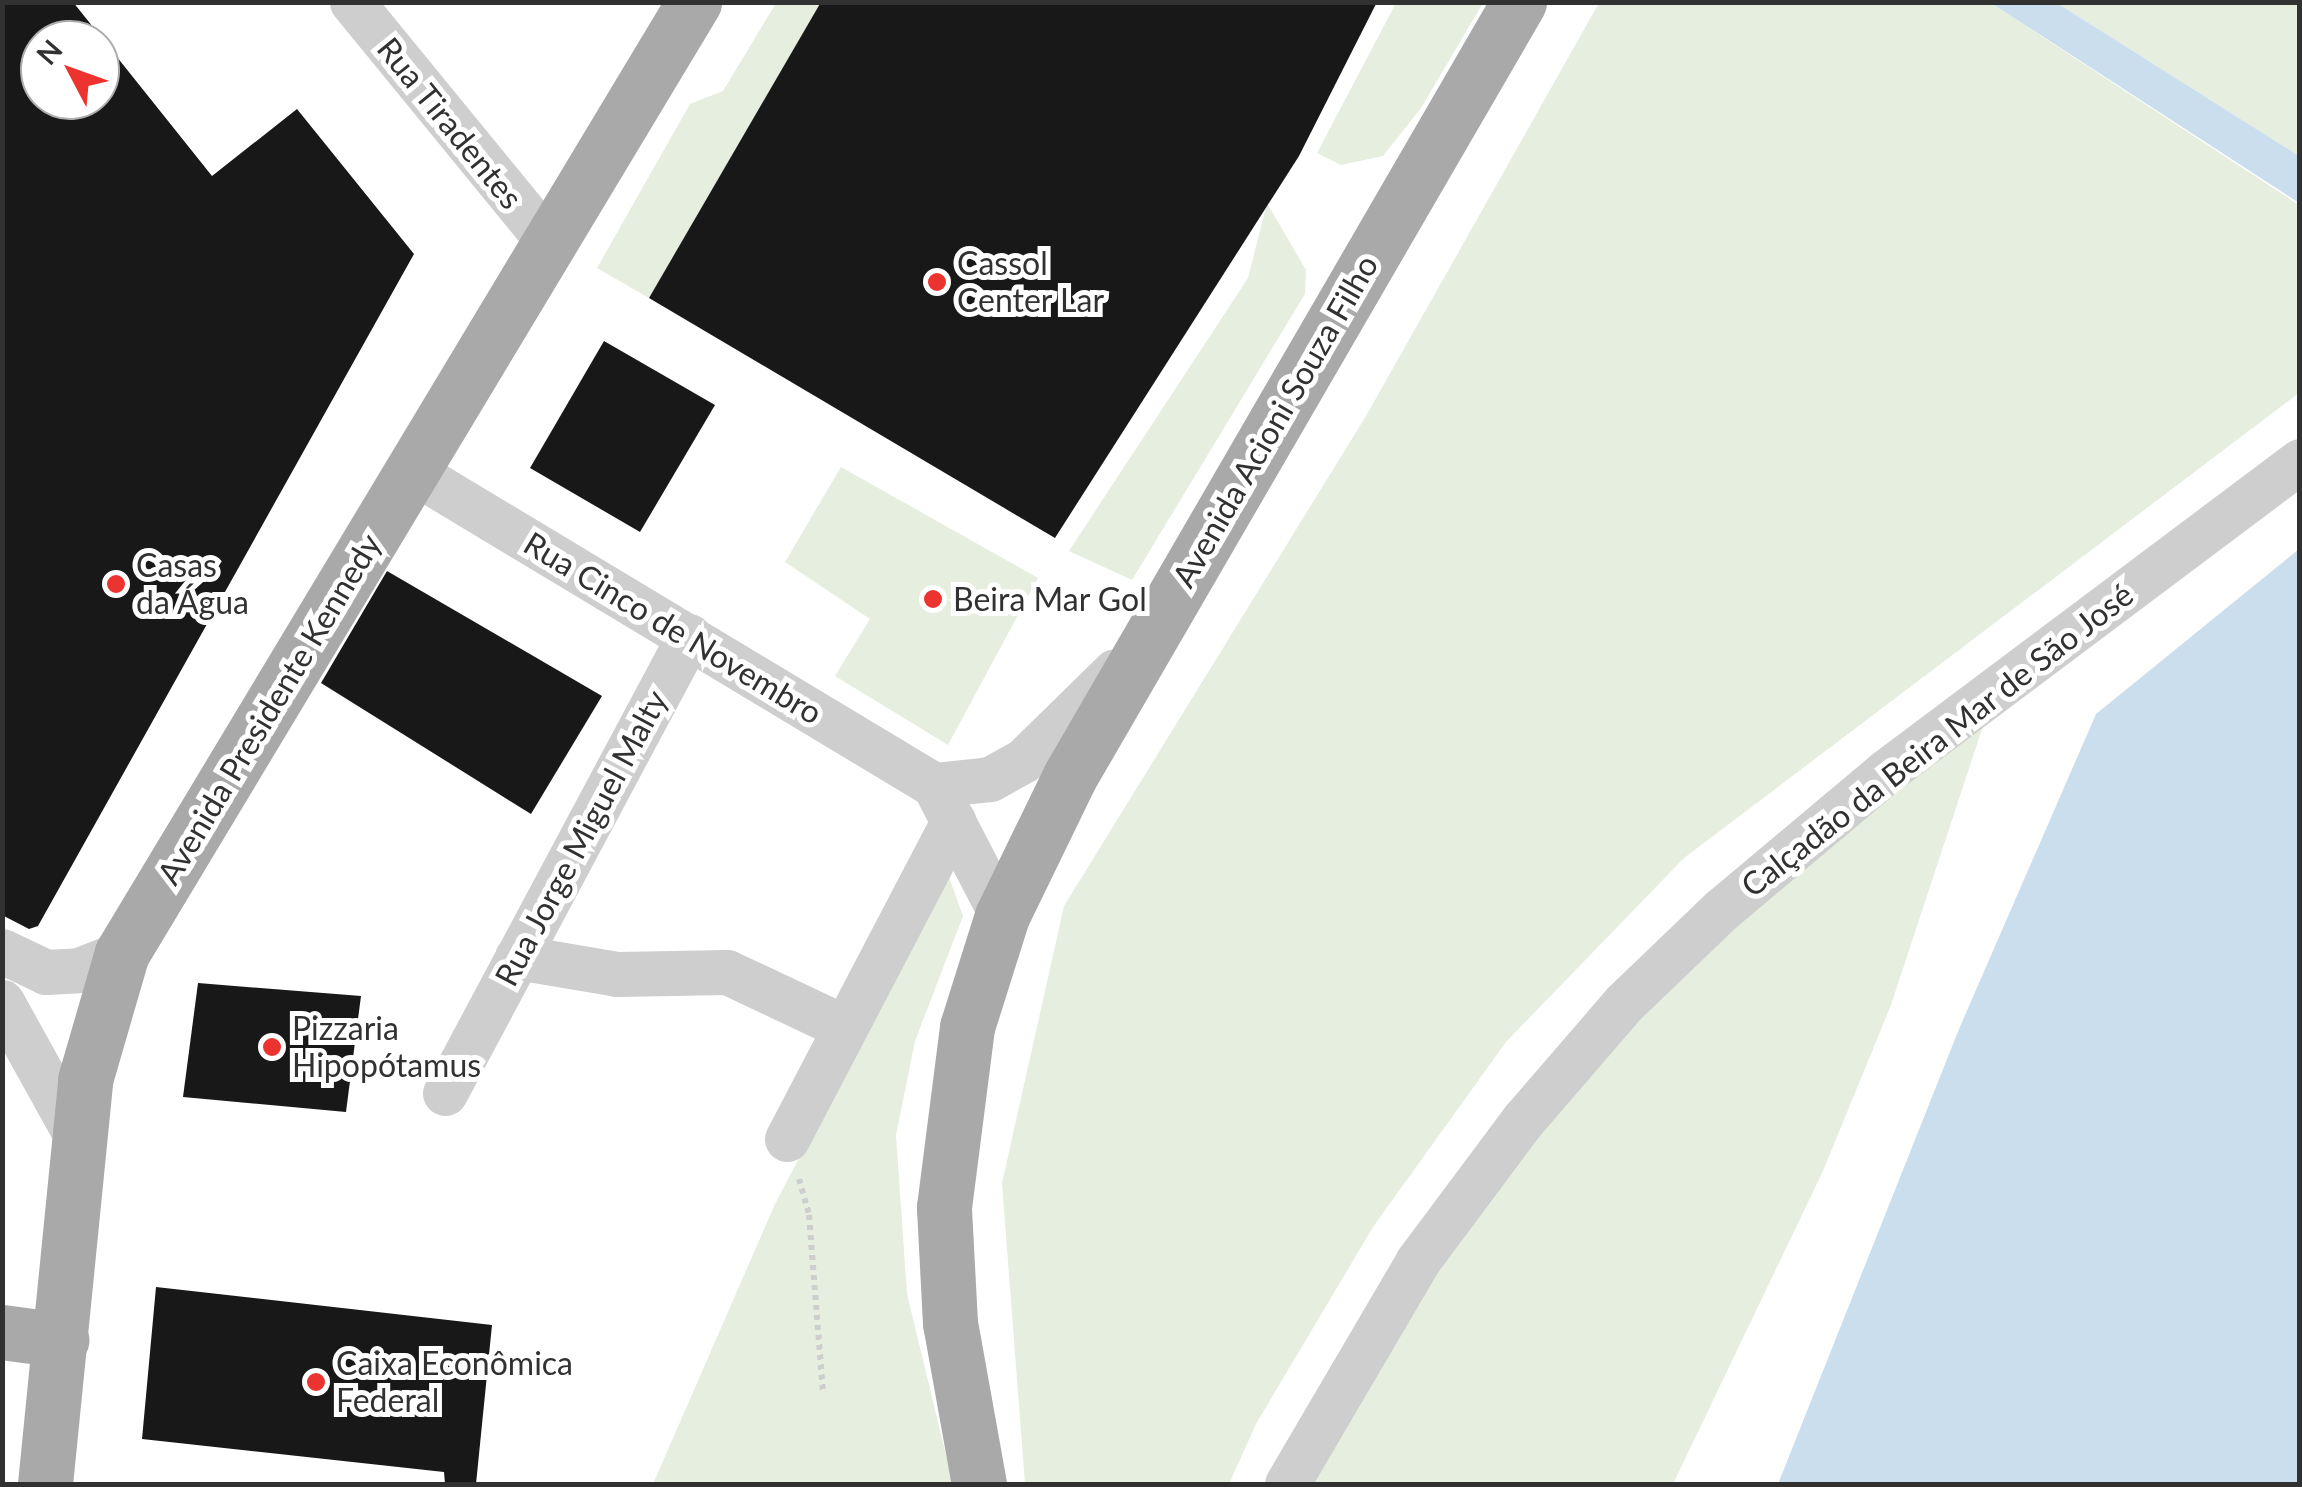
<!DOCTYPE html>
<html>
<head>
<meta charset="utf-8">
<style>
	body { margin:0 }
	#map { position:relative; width:2302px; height:1487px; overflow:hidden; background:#fff; font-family:Lato,sans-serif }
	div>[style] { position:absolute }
	.green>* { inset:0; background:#e6eedf }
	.water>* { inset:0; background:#cbdeee }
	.building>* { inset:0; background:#181818 }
	.path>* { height:6px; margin-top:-3px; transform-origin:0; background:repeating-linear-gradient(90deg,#cecece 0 5px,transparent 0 10px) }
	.minor>* { height:45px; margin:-22.5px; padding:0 22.5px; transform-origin:22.5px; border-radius:22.5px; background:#cecece }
	.major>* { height:55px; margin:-27.5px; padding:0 27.5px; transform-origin:27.5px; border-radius:27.5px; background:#a9a9a9 }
	.dots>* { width:28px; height:28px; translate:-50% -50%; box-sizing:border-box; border:5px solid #fff; border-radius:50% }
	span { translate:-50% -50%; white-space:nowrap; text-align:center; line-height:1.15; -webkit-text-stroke:10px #fff; paint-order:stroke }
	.street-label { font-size:32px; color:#313131 }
	.poi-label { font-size:32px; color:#313131 }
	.left { translate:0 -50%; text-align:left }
	.frame { position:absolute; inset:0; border:5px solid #313131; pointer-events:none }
	.north { position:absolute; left:20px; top:20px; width:100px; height:100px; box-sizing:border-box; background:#fff; border:2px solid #adadad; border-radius:50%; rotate:311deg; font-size:28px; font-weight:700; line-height:40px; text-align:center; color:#313131 }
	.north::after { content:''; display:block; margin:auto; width:35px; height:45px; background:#ec332f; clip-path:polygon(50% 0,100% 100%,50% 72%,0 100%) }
</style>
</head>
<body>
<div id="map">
	<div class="green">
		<div style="clip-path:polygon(776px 3px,821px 3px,649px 298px,597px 268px,690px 104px,723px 91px)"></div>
		<div style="clip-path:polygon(1396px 3px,1483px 3px,1421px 108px,1383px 156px,1341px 165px,1317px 153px)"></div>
		<div style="clip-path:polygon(1599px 3px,1991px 3px,2299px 205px,2299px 393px,1684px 858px,1506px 1042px,1373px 1227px,1256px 1424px,1229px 1484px,1025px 1484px,1002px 1183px,1064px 906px,1366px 416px)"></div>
		<div style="clip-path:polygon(2057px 3px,2299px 3px,2299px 156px)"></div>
		<div style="clip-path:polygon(1267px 203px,1306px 270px,1305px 294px,1132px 580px,1069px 551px,1248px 278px)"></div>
		<div style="clip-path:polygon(841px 467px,1038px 578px,948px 745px,835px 676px,870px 619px,785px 562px)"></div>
		<div style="clip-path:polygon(1985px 720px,1891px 1005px,1823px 1171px,1673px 1484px,1306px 1484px,1431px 1267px,1538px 1126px,1736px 915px)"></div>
		<div style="clip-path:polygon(948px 874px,963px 916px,915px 1041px,896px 1135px,907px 1294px,953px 1484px,653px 1484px,775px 1204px)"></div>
	</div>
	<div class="water">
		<div style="clip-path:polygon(1991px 3px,2057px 3px,2299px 156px,2299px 203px)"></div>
		<div style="clip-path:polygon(2299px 549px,2299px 1484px,1778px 1484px,1959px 1029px,2096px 714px)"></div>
	</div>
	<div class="building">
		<div style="clip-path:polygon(evenodd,2px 2px,73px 2px,212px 176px,297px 109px,414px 254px,38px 926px,29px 929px,2px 915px,2px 2px,40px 40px,100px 40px,100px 100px,40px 100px,40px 40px)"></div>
		<div style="clip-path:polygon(821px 2px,1377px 2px,1299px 156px,1055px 538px,649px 298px)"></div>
		<div style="clip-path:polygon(604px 341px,715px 405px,640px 532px,530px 468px)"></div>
		<div style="clip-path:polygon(387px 571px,602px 696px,531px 814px,321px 683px)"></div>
		<div style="clip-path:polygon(198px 983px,361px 996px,346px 1112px,183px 1097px)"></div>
		<div style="clip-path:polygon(156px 1287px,492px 1325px,476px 1484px,445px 1484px,444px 1472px,142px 1439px)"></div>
	</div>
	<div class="path">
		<div style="left:799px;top:1179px;width:37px;rotate:74deg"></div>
		<div style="left:809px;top:1215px;width:179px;rotate:85.5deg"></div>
	</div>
	<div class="minor">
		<div style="left:352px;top:2px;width:311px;rotate:50.7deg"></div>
		<div style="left:412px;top:471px;width:609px;rotate:31.03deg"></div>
		<div style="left:934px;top:785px;width:148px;rotate:62.6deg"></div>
		<div style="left:934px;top:785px;width:56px;rotate:-6.1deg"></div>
		<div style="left:990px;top:779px;width:39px;rotate:-29deg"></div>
		<div style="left:1024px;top:760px;width:127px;rotate:-44.4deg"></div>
		<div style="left:2px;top:951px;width:49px;rotate:25.5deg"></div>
		<div style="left:46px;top:972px;width:33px;rotate:-3deg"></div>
		<div style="left:79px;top:970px;width:46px;rotate:-21.6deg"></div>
		<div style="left:517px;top:957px;width:101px;rotate:9.6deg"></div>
		<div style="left:617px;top:974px;width:110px;rotate:-1deg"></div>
		<div style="left:727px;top:972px;width:127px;rotate:25.2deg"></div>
		<div style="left:2px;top:1002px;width:161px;rotate:61deg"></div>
		<div style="left:445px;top:1093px;width:518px;rotate:-61.9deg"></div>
		<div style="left:787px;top:1139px;width:359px;rotate:-62.4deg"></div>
		<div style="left:1287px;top:1484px;width:257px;rotate:-59.6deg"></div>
		<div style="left:1417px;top:1262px;width:177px;rotate:-53.3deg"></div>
		<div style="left:1523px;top:1120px;width:155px;rotate:-49.2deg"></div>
		<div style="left:1624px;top:1003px;width:134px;rotate:-43.8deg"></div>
		<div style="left:1721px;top:910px;width:213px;rotate:-40deg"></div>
		<div style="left:1884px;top:773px;width:520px;rotate:-36.87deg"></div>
	</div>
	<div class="major">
		<div style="left:2px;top:1332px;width:60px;rotate:7.7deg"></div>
		<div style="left:45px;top:1484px;width:406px;rotate:-84.3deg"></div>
		<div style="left:85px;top:1080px;width:132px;rotate:-73.8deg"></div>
		<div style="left:122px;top:953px;width:1110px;rotate:-58.97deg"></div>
		<div style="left:979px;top:1484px;width:164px;rotate:-100.2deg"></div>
		<div style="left:950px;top:1323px;width:116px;rotate:-93deg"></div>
		<div style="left:944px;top:1207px;width:181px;rotate:-82.7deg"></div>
		<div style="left:967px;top:1027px;width:116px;rotate:-72.5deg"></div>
		<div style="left:1002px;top:916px;width:156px;rotate:-64.1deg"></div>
		<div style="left:1070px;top:776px;width:895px;rotate:-59.88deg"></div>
	</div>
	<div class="dots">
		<div style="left:937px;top:282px;background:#ec332f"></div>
		<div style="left:116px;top:584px;background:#ec332f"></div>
		<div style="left:933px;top:599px;background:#ec332f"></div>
		<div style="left:272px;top:1047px;background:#ec332f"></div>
		<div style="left:316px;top:1382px;background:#ec332f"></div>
	</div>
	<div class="street-label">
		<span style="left:450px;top:123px;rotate:51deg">Rua Tiradentes</span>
		<span style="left:1275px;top:421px;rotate:-60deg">Avenida Acioni Souza Filho</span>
		<span style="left:673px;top:628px;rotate:31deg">Rua Cinco de Novembro</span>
		<span style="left:269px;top:709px;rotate:-59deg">Avenida Presidente Kennedy</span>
		<span style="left:1937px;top:740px;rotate:-38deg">Calçadão da Beira Mar de São José</span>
		<span style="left:581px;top:838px;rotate:-62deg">Rua Jorge Miguel Malty</span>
	</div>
	<div class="poi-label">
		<span class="left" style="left:957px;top:282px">Cassol<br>Center Lar</span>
		<span class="left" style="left:136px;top:584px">Casas<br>da Água</span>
		<span class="left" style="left:953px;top:599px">Beira Mar Gol</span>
		<span class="left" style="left:292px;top:1047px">Pizzaria<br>Hipopótamus</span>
		<span class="left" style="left:336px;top:1382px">Caixa Econômica<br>Federal</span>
	</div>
	<div class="frame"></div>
	<div class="north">N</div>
</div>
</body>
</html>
